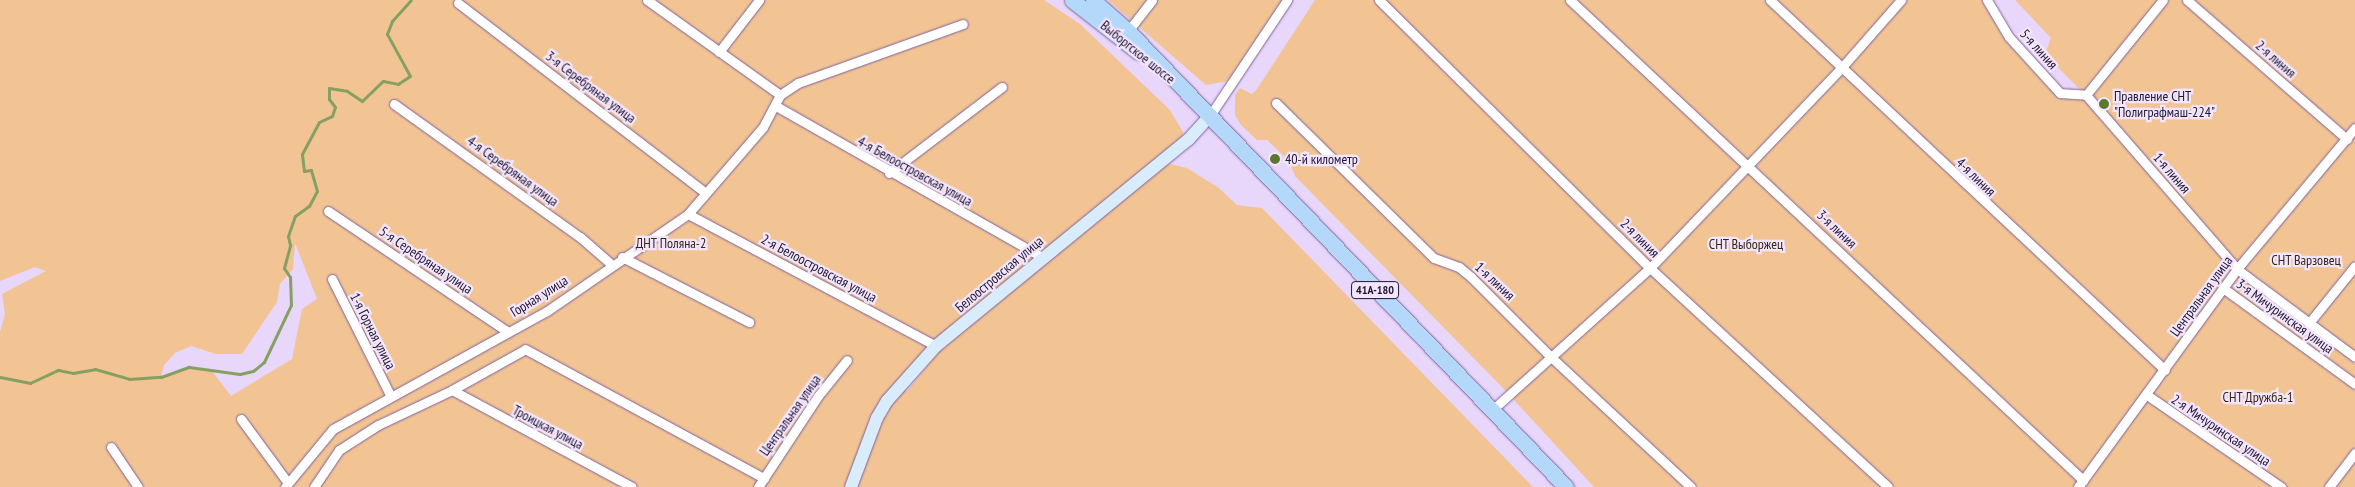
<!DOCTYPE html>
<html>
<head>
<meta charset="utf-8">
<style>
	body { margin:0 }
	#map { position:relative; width:2355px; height:487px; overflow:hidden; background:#e8d6fb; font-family:"PT Sans Narrow",sans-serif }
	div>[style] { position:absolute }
	.green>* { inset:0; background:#f2c494 }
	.stream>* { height:3px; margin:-1.5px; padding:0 1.5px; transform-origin:1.5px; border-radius:1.5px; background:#86a063 }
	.roads { filter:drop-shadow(0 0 1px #80639a) drop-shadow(0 0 1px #80639a) }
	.street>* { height:9px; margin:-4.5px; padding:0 4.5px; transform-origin:4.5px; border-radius:4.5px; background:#fff }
	.secondary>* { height:12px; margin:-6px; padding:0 6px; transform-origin:6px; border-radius:6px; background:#d9ecfc }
	.primary>* { height:15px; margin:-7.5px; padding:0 7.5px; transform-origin:7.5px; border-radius:7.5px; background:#b3d8fa }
	.dots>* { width:14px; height:14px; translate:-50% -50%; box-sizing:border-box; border:2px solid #f2e6ff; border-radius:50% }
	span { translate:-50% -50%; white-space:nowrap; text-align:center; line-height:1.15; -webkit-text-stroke:4.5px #f2e6ff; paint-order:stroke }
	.shield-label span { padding:1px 4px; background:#f2e6ff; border:1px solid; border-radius:4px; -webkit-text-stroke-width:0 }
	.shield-label { font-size:12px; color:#23172e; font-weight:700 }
	.street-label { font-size:14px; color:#23172e }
	.poi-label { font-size:14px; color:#23172e }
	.left { translate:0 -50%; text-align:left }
	.park-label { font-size:14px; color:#3a250e }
</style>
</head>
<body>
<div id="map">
	<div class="green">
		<div style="clip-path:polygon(evenodd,0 0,1044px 0,1080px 24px,1170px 110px,1183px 132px,1182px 139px,1162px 162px,1187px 168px,1219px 188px,1237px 205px,1262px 208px,1533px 487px,0 487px,0 332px,5px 314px,2px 294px,46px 271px,35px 267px,0 281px,0 0,295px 243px,317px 299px,302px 309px,292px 359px,231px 396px,212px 371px,189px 367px,161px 377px,164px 365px,175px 353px,191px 346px,216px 354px,242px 354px,277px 302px,280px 284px,293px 269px,295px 243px,0 0,926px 358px,929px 364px,907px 391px,900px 386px,926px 358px)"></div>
		<div style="clip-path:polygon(1108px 0,1287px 0,1234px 80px,1206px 85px)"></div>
		<div style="clip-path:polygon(1315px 0,1986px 0,2010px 34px,2060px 93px,2086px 96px,2045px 54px,2051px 38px,2015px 0,2355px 0,2355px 487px,1594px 487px,1503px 388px,1295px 176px,1289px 161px,1267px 140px,1257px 140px,1241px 125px,1235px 115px,1235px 95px,1240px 88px,1252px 94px,1257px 89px)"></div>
	</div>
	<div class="stream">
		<div style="left:0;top:377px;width:31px;rotate:11deg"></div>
		<div style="left:30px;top:383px;width:31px;rotate:-25deg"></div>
		<div style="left:58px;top:370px;width:15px;rotate:11deg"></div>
		<div style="left:73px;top:373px;width:22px;rotate:-10deg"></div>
		<div style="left:95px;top:369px;width:35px;rotate:16deg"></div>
		<div style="left:129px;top:379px;width:32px;rotate:-4deg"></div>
		<div style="left:161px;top:377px;width:30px;rotate:-20deg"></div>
		<div style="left:189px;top:367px;width:51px;rotate:7.8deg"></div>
		<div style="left:240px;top:374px;width:13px;rotate:-13deg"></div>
		<div style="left:253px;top:371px;width:14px;rotate:-39deg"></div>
		<div style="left:264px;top:362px;width:63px;rotate:-64.7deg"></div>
		<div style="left:291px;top:305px;width:28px;rotate:-92deg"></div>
		<div style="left:290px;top:277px;width:11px;rotate:-124deg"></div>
		<div style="left:284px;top:268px;width:24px;rotate:-75deg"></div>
		<div style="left:290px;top:245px;width:9px;rotate:-103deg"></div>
		<div style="left:288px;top:236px;width:21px;rotate:-71deg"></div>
		<div style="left:295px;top:216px;width:17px;rotate:-36deg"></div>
		<div style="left:309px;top:206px;width:17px;rotate:-62deg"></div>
		<div style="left:317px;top:191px;width:22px;rotate:-106deg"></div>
		<div style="left:311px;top:170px;width:7px;rotate:172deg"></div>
		<div style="left:304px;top:171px;width:17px;rotate:-97deg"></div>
		<div style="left:302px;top:154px;width:36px;rotate:-62deg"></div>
		<div style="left:319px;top:122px;width:14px;rotate:-25deg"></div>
		<div style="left:332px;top:116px;width:9px;rotate:-72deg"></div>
		<div style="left:335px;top:107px;width:10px;rotate:-127deg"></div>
		<div style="left:329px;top:99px;width:11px;rotate:-90deg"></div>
		<div style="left:329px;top:88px;width:18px;rotate:9deg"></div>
		<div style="left:347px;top:91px;width:18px;rotate:34deg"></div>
		<div style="left:362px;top:101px;width:29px;rotate:-44deg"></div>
		<div style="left:383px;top:81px;width:15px;rotate:11deg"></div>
		<div style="left:398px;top:84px;width:14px;rotate:-34deg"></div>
		<div style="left:410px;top:76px;width:48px;rotate:-118.7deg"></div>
		<div style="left:387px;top:34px;width:14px;rotate:-69deg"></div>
		<div style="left:392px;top:21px;width:28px;rotate:-48deg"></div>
	</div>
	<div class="roads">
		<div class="street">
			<div style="left:647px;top:0;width:163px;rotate:35.5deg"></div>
			<div style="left:1379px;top:0;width:381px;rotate:44.7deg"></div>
			<div style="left:1650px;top:268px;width:323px;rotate:42.6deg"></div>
			<div style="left:1570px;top:0;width:703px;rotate:43.1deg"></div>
			<div style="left:1770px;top:0;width:541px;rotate:43.13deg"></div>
			<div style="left:1987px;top:0;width:43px;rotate:59.3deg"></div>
			<div style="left:2009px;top:37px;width:76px;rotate:47.7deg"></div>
			<div style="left:2060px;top:93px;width:26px;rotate:4deg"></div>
			<div style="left:2187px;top:0;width:212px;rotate:41deg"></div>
			<div style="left:458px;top:3px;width:312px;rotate:37.5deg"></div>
			<div style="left:1128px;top:31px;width:39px;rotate:-52deg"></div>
			<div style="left:719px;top:52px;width:66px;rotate:-52.4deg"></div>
			<div style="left:780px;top:95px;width:22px;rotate:-34deg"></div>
			<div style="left:798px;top:83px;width:175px;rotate:-19.7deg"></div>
			<div style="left:2086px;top:95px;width:230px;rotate:49deg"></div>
			<div style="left:2237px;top:269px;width:147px;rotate:36.7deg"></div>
			<div style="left:2086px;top:95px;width:122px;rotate:-51deg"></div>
			<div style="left:1276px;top:103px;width:221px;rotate:44.5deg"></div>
			<div style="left:1434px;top:258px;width:27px;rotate:20deg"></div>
			<div style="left:1459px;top:267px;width:16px;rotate:40deg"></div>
			<div style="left:1471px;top:277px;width:113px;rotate:45deg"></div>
			<div style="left:1551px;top:357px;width:191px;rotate:42.9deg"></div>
			<div style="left:394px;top:104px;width:229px;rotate:35.6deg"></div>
			<div style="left:580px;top:237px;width:41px;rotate:41.1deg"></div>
			<div style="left:776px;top:106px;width:306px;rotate:29.6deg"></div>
			<div style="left:1209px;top:117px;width:141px;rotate:-56.3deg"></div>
			<div style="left:889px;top:173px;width:142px;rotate:-37.3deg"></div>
			<div style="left:328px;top:211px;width:217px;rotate:33.9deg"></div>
			<div style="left:688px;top:214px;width:281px;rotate:28deg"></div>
			<div style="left:622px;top:257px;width:143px;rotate:27.1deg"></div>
			<div style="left:332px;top:279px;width:130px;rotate:63.4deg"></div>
			<div style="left:2223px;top:288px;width:163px;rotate:36deg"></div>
			<div style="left:2309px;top:323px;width:73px;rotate:-51.1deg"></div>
			<div style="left:525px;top:349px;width:272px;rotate:28.4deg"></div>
			<div style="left:452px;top:390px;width:204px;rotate:28.3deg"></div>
			<div style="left:2147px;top:395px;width:163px;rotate:34.5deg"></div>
			<div style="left:1491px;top:411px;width:214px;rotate:-42deg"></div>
			<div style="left:1650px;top:268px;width:279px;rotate:-46.3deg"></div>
			<div style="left:1843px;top:66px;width:88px;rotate:-48.7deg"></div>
			<div style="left:241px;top:419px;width:79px;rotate:53.7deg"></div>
			<div style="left:111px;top:447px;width:48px;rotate:56deg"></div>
			<div style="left:285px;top:487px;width:75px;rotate:-50.4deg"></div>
			<div style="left:333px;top:429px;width:244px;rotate:-28.9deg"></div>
			<div style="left:547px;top:311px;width:171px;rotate:-34.5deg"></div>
			<div style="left:688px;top:214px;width:115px;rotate:-49.2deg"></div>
			<div style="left:763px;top:127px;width:36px;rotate:-62deg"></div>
			<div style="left:314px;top:487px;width:45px;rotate:-56deg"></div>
			<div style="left:339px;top:450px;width:46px;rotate:-32.7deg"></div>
			<div style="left:378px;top:425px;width:82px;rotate:-25.3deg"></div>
			<div style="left:452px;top:390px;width:80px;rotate:-29.1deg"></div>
			<div style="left:758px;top:487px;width:109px;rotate:-56.6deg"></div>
			<div style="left:818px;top:396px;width:46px;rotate:-51.1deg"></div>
			<div style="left:2078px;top:487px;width:270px;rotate:-53.9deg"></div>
			<div style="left:2237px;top:269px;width:184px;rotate:-50.1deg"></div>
			<div style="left:2329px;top:487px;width:43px;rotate:-52.6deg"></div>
		</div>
		<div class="secondary">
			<div style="left:851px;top:487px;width:74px;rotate:-69.4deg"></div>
			<div style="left:877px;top:418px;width:20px;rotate:-60deg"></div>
			<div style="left:887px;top:401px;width:74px;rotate:-48.3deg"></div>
			<div style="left:936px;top:346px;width:327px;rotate:-39.3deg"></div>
			<div style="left:1189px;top:139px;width:30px;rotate:-48deg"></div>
		</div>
		<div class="primary">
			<div style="left:1072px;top:0;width:84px;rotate:38.2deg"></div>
			<div style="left:1093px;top:0;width:47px;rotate:41.5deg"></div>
			<div style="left:1128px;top:31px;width:632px;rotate:46.15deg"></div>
		</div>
	</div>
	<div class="dots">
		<div style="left:2104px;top:104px;background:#5b782d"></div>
		<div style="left:1275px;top:159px;background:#5b782d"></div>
	</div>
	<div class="shield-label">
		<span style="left:1375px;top:290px">41А-180</span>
	</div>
	<div class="street-label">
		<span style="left:2039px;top:49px;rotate:48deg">5-я линия</span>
		<span style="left:1138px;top:52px;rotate:39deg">Выборгское шоссе</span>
		<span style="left:2276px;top:59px;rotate:41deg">2-я линия</span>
		<span style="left:591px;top:87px;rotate:37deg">3-я Серебряная улица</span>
		<span style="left:513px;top:171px;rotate:36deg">4-я Серебряная улица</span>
		<span style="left:915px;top:171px;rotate:29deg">4-я Белоостровская улица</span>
		<span style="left:2172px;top:173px;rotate:49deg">1-я линия</span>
		<span style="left:1976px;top:177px;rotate:44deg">4-я линия</span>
		<span style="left:1837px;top:229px;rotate:43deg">3-я линия</span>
		<span style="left:1640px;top:238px;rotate:45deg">2-я линия</span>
		<span style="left:426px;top:260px;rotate:34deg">5-я Серебряная улица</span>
		<span style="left:819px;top:268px;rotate:28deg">2-я Белоостровская улица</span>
		<span style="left:999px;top:274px;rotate:-40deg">Белоостровская улица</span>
		<span style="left:1495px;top:281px;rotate:43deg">1-я линия</span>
		<span style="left:539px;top:296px;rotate:-32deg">Горная улица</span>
		<span style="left:2201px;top:296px;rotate:-54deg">Центральная улица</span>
		<span style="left:2285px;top:316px;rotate:36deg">3-я Мичуринская улица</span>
		<span style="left:373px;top:331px;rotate:63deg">1-я Горная улица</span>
		<span style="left:790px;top:415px;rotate:-55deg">Центральная улица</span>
		<span style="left:548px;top:427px;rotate:28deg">Троицкая улица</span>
		<span style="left:2221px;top:430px;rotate:34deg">2-я Мичуринская улица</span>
	</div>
	<div class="poi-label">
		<span class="left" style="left:2114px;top:104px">Правление СНТ<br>"Полиграфмаш-224"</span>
		<span class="left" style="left:1285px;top:159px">40-й километр</span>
	</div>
	<div class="park-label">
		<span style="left:671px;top:243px">ДНТ Поляна-2</span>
		<span style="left:1746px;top:244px">СНТ Выборжец</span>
		<span style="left:2306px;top:260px">СНТ Варзовец</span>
		<span style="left:2258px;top:397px">СНТ Дружба-1</span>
	</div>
</div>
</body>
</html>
